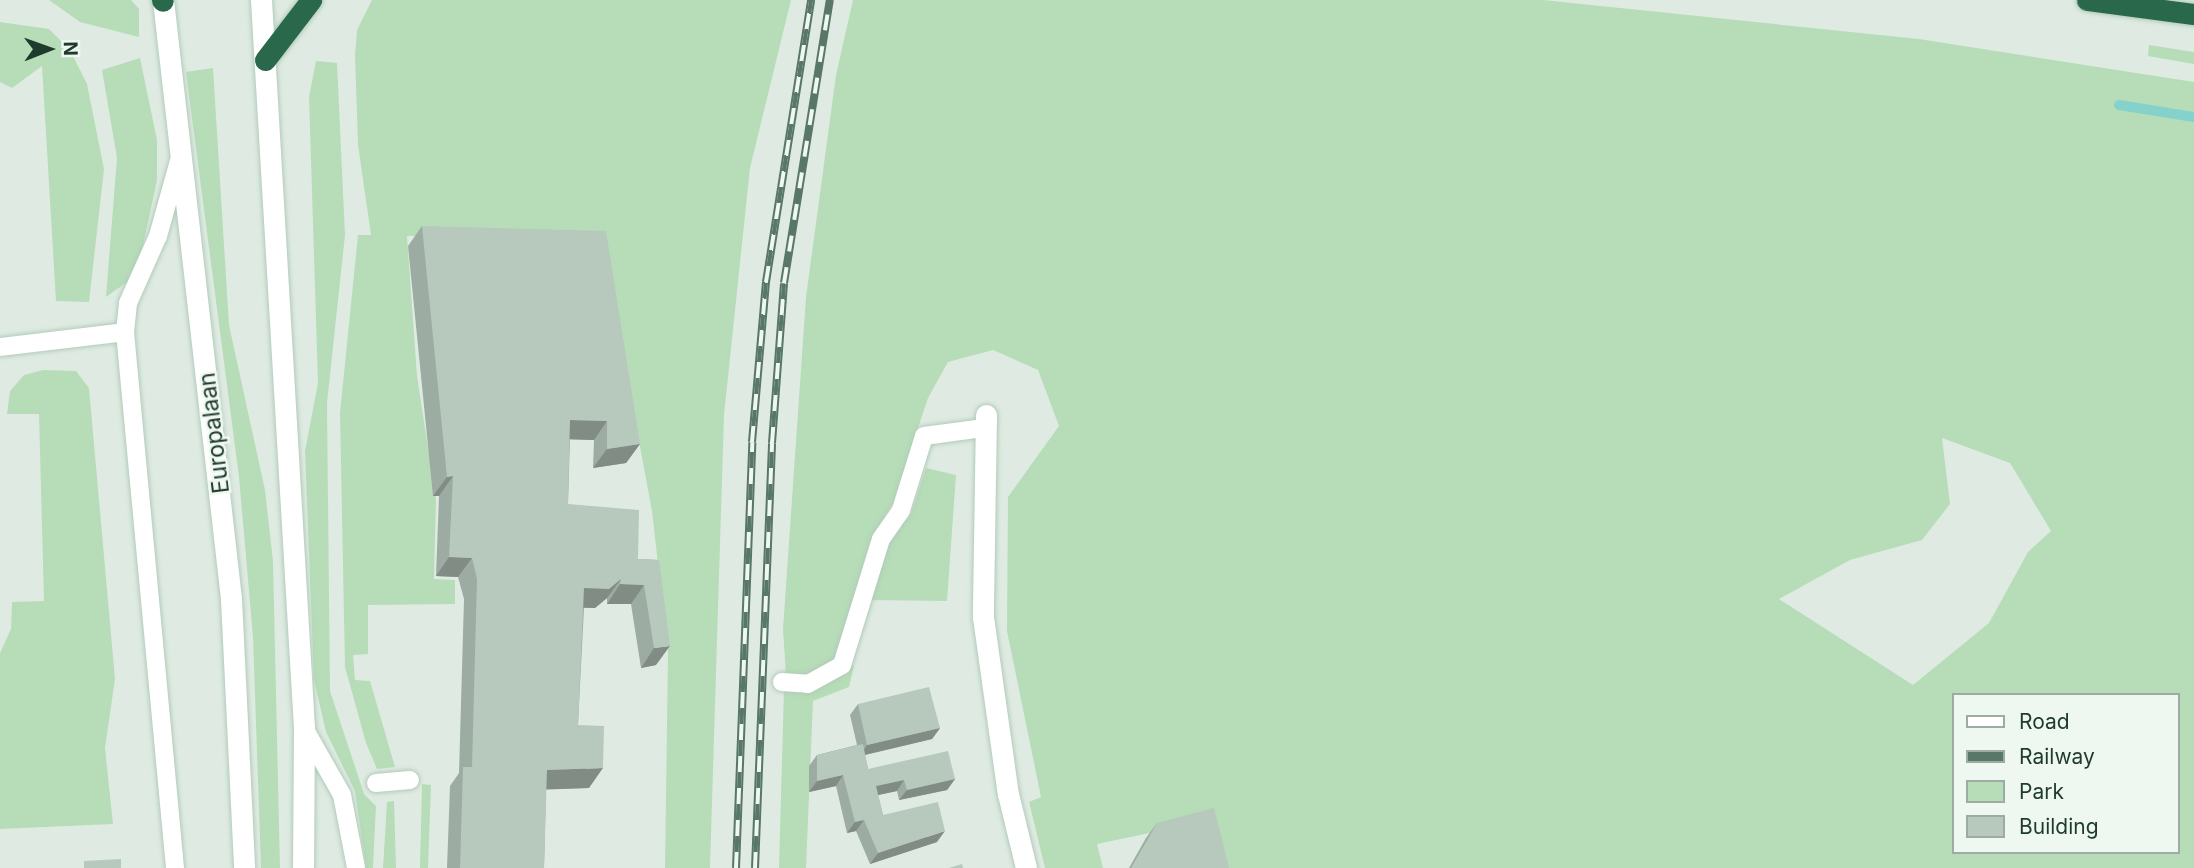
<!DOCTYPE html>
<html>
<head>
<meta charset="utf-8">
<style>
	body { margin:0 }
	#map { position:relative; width:2194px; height:868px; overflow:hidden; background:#dfebe2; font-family:Inter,sans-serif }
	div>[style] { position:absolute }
	.green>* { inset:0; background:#b6ddb7 }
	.stream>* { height:10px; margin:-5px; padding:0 5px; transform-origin:5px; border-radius:5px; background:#84d2cb }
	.roads { filter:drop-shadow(0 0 2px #b2cbbb) drop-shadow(0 0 2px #b2cbbb) }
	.lane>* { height:18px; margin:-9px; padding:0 9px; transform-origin:9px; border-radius:9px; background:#fff }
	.street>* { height:21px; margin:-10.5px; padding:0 10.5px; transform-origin:10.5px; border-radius:10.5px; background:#fff }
	.secondary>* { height:21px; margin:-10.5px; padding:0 10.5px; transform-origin:10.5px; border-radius:10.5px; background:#fff }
	.highway>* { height:21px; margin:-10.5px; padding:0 10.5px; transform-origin:10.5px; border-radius:10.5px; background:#2a684c }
	.rail>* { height:8px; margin-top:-4px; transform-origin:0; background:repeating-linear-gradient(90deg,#eff7f1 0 16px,#597768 0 32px); box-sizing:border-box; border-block:2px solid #597768 }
	.wall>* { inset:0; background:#9daca3 }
	.shaded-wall>* { inset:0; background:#808c84 }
	.building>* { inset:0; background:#b7c8bd }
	span { translate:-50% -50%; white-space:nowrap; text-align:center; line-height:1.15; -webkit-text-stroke:5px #eff7f1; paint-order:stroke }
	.street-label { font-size:23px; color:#1f3b2d }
	.legend { position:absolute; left:1952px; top:693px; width:228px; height:161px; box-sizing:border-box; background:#eff7f1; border:2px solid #9caca3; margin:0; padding:9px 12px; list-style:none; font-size:21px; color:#1f3b2d }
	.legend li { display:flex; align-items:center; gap:14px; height:35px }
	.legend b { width:35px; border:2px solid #9caca3 }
	.north { position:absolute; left:14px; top:14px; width:70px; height:70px; -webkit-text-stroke:5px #eff7f1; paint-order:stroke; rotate:89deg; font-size:19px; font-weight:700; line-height:28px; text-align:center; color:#1f3b2d }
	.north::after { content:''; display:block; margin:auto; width:24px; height:32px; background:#1f3b2d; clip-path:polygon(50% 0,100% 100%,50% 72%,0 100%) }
</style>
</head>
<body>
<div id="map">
	<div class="green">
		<div style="clip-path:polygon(49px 0,131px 0,139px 9px,139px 37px,80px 22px)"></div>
		<div style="clip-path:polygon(372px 0,791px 0,750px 168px,724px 415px,710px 868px,665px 868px,668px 652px,652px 511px,601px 237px,407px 236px,417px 376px,436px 500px,434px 579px,455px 580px,455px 604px,368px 605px,368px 654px,353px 655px,355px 680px,370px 681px,395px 767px,377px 769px,366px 743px,345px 667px,340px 413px,358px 235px,371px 235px,358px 145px,355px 56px,357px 30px)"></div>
		<div style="clip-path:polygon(evenodd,853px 0,1543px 0,1919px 39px,2194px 82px,2194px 868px,1223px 868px,1212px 820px,1097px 844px,1103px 868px,1045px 868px,1029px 802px,1041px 797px,1007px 631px,1008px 497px,1059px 426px,1038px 370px,993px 350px,948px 362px,928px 398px,893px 503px,870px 541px,836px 661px,807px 675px,786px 675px,783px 629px,806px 297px,836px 75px,853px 0,1942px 438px,2010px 463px,2051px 531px,2028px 552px,1989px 623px,1913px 685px,1779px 599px,1850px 560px,1922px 540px,1950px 504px,1942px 438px,853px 0,1954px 695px,2178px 695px,2178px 852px,1954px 852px,1954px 695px)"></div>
		<div style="clip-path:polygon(0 22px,49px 29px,70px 50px,87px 84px,104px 169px,89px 302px,56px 301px,42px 66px,12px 88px,0 82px)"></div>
		<div style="clip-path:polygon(2149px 45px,2194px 52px,2194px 64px,2148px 56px)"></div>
		<div style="clip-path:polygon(140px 58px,157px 140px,157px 180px,141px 255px,127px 282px,106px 297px,117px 158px,102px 70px)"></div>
		<div style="clip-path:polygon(316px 61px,337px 63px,345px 235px,327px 403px,330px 691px,364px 794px,376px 806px,373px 868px,366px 868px,355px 791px,326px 732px,314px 680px,305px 451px,318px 383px,309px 97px)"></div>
		<div style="clip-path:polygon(213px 68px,229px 325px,265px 490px,273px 561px,280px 868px,261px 868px,253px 637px,239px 477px,186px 72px)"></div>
		<div style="clip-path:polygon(43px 370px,76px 371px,89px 388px,115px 679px,105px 748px,113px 824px,0 829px,0 653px,11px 629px,12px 602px,44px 601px,39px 414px,7px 414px,10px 391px,24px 375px)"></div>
		<div style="clip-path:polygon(926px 468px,956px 475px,947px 601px,870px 600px,889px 540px,911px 514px)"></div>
		<div style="clip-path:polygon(854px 665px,849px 687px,813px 701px,806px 868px,779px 868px,784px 689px,810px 687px)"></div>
		<div style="clip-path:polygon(422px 784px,431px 785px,428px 868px,420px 868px)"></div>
		<div style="clip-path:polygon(394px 801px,396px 868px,383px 868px,387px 802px)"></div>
	</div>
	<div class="stream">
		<div style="left:2119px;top:105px;width:76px;rotate:9.1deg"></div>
	</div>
	<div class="roads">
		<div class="lane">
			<div style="left:0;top:347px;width:126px;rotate:-6.8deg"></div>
			<div style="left:782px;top:682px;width:26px;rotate:4deg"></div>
			<div style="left:808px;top:684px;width:39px;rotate:-29deg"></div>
			<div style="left:842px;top:665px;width:132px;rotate:-72.8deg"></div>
			<div style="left:881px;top:539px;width:35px;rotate:-55deg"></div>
			<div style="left:901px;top:510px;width:77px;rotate:-72.7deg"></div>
			<div style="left:924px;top:436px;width:61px;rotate:-7.6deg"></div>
			<div style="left:304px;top:728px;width:77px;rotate:60.4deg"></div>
			<div style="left:342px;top:795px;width:74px;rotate:79.1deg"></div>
			<div style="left:376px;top:783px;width:34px;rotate:-5deg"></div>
			<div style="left:175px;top:868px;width:538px;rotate:-95.33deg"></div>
			<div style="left:125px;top:332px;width:29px;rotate:-84deg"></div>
			<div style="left:128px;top:303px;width:73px;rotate:-65.9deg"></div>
			<div style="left:158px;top:236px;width:78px;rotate:-74.4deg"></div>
		</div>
		<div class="street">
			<div style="left:986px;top:415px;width:202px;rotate:90.9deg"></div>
			<div style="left:983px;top:617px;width:179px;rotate:82deg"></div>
			<div style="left:1008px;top:794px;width:76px;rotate:76.3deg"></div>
		</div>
		<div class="secondary">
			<div style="left:163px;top:0;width:603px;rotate:83.52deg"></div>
			<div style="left:231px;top:599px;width:269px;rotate:87.2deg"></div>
			<div style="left:261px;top:0;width:729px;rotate:86.62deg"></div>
			<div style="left:304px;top:728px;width:140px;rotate:90.4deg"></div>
		</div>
		<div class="highway">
			<div style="left:162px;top:0;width:1px;rotate:45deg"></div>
			<div style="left:2087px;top:0;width:108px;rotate:7.5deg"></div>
			<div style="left:265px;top:60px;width:76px;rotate:-52.5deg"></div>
		</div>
	</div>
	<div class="rail">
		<div style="left:736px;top:868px;width:426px;rotate:-87.8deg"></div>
		<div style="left:752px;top:442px;width:161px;rotate:-85deg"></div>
		<div style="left:766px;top:282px;width:286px;rotate:-80.9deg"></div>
		<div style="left:755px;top:868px;width:425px;rotate:-87.7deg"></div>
		<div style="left:772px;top:443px;width:160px;rotate:-85.7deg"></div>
		<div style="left:784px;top:283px;width:287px;rotate:-80.8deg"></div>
	</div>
	<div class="wall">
		<div style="clip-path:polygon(422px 226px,640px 444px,626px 463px,593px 468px,594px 440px,570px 439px,568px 504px,638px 559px,659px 560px,656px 665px,641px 668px,631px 604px,607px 604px,607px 598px,595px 608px,584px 608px,578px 725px,589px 788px,546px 789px,544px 868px,447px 868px,450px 786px,459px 773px,464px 599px,458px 577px,436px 576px,439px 496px,433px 496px,408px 246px)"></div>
		<div style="clip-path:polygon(858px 704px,940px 728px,932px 739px,865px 755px,868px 769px,955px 779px,947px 790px,899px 800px,897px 791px,878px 795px,883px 815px,937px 842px,870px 864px,856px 831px,847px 833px,836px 786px,809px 792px,809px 766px,817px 755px,857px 745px,850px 715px)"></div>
		<div style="clip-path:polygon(1157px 823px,1229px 868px,1129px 868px,1146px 838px)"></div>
	</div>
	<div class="shaded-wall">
		<div style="clip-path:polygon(570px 420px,607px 421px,594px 440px,557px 439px)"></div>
		<div style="clip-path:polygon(640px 444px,626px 463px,593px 468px,607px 449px)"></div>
		<div style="clip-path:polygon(453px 476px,439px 496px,433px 496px,447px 477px)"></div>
		<div style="clip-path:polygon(449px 557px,472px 558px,458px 577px,436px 576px)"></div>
		<div style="clip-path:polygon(621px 579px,607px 598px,595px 608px,571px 607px,584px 588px)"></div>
		<div style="clip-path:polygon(620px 584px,644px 585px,631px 604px,607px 604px)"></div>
		<div style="clip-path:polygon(670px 646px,656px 665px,641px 668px,654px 648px)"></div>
		<div style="clip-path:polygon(940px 728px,932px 739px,860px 756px,867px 745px)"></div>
		<div style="clip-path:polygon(603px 768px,589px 788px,533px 790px,547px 770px)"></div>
		<div style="clip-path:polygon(843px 775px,836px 786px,809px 792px,817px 781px)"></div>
		<div style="clip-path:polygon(955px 779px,947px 790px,899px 800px,907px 790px)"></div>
		<div style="clip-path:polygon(904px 780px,897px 791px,869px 797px,876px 786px)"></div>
		<div style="clip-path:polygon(864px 820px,856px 831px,847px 833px,855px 822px)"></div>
		<div style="clip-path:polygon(945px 831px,937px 842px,870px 864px,878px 853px)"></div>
	</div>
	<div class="building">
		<div style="clip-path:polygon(422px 226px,606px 231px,640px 444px,607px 449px,607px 421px,570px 420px,568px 504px,639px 510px,638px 559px,659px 560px,670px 646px,654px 648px,644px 585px,620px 584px,621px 579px,609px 589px,584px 588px,578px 725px,604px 726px,603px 768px,547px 770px,544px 868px,460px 868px,463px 767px,472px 767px,477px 579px,472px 558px,449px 557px,453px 476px,447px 477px)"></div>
		<div style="clip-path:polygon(929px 687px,940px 728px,867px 745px,858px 704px)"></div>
		<div style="clip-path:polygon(863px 744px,868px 769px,948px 751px,955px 779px,907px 790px,904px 780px,876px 786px,883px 815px,938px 802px,945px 831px,878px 853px,864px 820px,855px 822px,843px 775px,817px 781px,817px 755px)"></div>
		<div style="clip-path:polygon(1214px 808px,1229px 868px,1131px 868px,1157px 823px)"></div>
		<div style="clip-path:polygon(121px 859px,121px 868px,84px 868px,84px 861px)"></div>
		<div style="clip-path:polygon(962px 864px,963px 868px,949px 868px)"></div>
	</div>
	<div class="street-label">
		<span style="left:214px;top:433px;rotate:-97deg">Europalaan</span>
	</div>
	<ul class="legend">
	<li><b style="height:9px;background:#fff"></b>Road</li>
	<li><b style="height:9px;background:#597768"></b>Railway</li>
	<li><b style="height:19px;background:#b6ddb7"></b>Park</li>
	<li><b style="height:19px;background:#b7c8bd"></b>Building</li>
	</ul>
	<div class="north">N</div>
</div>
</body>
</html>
